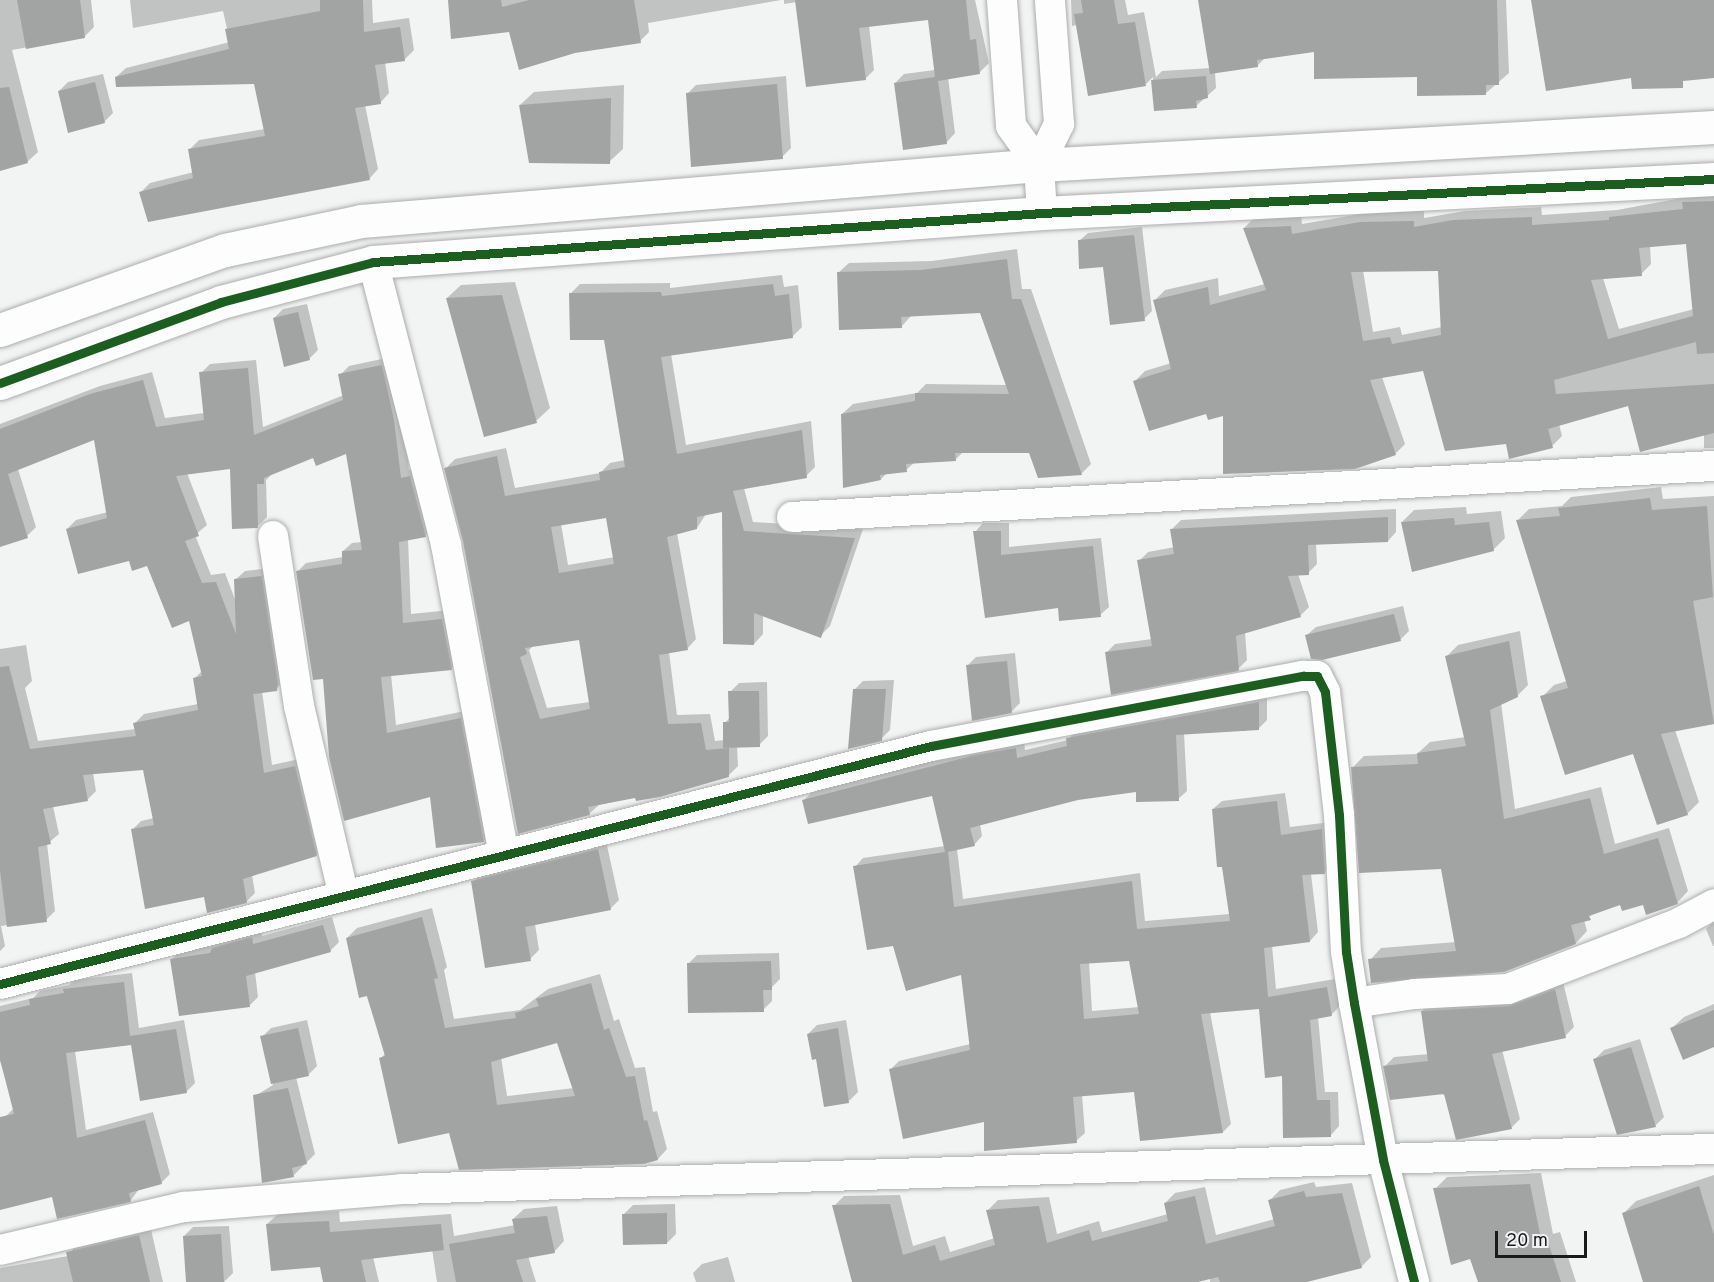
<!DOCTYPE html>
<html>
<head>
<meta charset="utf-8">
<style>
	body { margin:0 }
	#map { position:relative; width:1714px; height:1282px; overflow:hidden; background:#f2f3f3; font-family:Overpass,sans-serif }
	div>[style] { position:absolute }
	.shadow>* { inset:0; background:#0003 }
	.building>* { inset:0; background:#a2a3a3 }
	.roads { filter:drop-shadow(0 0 2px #acadad) drop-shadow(0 0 2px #acadad) }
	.minor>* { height:30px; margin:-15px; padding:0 15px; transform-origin:15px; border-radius:15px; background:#fdfdfd }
	.tertiary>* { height:33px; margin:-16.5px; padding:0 16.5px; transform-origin:16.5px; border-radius:16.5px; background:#fdfdfd }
	.cycleway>* { height:9px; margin:-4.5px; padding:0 4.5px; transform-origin:4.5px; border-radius:4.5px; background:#1b5e20 }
	span { translate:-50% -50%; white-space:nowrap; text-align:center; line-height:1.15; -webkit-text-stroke:6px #f1f3f4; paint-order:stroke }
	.scale { position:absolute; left:1495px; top:1231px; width:92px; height:27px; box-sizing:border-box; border:3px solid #1a1a1b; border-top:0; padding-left:8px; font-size:18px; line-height:21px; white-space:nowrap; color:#1a1a1b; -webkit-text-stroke:4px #f1f3f4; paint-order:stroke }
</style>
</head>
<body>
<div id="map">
	<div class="shadow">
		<div style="clip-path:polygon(0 0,91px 0,94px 27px,84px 37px,12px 50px,38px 152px,27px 162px,0 169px)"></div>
		<div style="clip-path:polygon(130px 0,372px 0,373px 23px,409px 18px,414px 50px,404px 60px,385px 62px,389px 93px,380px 103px,365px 105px,378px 169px,369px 179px,141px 192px,150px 183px,194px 172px,189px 150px,199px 140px,265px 129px,255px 83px,116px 77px,126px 68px,230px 42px,223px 11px,133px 28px)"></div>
		<div style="clip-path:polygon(450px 0,781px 0,648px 23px,649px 32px,640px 41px,510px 30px)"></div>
		<div style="clip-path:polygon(784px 0,975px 0,989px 63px,980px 72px,948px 77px,955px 133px,946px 143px,895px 83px,904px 74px,935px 70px,930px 19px,869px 25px,874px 70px,865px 79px,797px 2px,784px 4px)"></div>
		<div style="clip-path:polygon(1071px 0,1125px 0,1128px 15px,1144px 12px,1156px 77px,1162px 71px,1211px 68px,1201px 0,1506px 0,1509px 73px,1486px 93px,1315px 50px,1266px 57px,1257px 66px,1215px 72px,1216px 88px,1196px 106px,1155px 110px,1153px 77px,1146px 84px,1077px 25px,1072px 26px)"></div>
		<div style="clip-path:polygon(103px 74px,113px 113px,104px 122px,59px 91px,68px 82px)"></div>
		<div style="clip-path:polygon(786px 76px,791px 148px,782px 157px,687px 94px,696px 85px)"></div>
		<div style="clip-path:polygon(624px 85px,623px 149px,609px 162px,520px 105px,534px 92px)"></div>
		<div style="clip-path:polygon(evenodd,1714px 192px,1714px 448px,1704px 448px,1704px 434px,1629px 404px,1559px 424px,1562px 436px,1552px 446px,1507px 442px,1424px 369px,1382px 377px,1405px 444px,1395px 454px,1207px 412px,1135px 381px,1145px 371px,1171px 363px,1154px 301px,1165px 290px,1218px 278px,1219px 296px,1265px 284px,1244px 228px,1254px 218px,1301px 216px,1302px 224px,1372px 212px,1424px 211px,1424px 218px,1465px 211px,1541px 207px,1542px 215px,1617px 210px,1714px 192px,1687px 242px,1694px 309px,1619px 329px,1603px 278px,1641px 274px,1651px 264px,1650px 246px,1687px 242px,1714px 192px,1439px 269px,1442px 327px,1402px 335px,1400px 327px,1373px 332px,1363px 270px,1439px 269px)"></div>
		<div style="clip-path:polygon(1142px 227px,1152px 311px,1144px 319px,1104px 266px,1079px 241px,1088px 233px)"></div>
		<div style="clip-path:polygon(1017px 249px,1022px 289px,1031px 289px,1091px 464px,1081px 474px,1030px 451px,964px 451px,955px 460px,915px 462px,906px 470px,887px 473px,881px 479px,842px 414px,853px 404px,917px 393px,926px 384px,1007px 385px,981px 311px,911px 316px,901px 327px,838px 273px,849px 263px,932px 261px)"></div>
		<div style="clip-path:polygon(evenodd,782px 275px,784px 287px,798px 285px,802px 327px,793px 336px,671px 354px,686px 445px,811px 421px,815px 467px,806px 476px,744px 488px,753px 522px,863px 529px,830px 626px,820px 636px,763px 615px,763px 634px,754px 644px,724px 510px,706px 514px,697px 528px,677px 533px,696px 639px,687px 649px,669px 652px,677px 715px,710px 714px,715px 741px,725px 740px,725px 723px,730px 717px,730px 692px,739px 683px,767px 682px,768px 736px,759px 745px,737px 746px,738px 766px,728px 776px,599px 805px,589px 814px,519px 832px,464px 541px,446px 468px,455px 459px,506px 448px,515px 488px,600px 473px,610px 463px,625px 460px,605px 338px,571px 293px,580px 284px,670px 283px,670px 288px,782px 275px,608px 516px,615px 557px,568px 565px,561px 524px,608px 516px,782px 275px,580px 638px,590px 702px,547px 708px,529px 650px,534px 645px,580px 638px)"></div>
		<div style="clip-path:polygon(515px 282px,550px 408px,536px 421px,447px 298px,461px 285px)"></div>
		<div style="clip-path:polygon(307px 304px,318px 350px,309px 359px,274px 318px,283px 309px)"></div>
		<div style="clip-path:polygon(391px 357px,403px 410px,409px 470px,419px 468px,434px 527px,425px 536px,408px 539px,411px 614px,451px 610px,460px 660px,451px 669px,391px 674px,396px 725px,470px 710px,493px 832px,484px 841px,432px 796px,325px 678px,297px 572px,306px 563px,343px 557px,343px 551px,352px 543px,362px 542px,347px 452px,313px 456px,273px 473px,266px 480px,267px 517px,258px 526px,232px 467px,187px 473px,207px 525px,195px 535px,211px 575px,225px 573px,236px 602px,235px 580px,245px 571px,270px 568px,285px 680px,276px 689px,262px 691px,272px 765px,304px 758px,325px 846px,316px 855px,252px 875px,255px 893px,246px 902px,205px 896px,132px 830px,141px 821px,154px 818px,144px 768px,93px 773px,96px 791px,87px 800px,53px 806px,59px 834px,47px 844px,55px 911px,46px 920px,1px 926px,5px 946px,0 951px,0 649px,26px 645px,32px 681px,25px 688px,38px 741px,136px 729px,135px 723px,144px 714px,198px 704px,195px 678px,202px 671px,190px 619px,148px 564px,67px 529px,76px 520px,108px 512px,95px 438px,18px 469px,36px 527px,27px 536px,0 545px,0 424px,100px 386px,152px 372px,165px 418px,204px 413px,201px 373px,210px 364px,256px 360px,263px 427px,344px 395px,340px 375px,349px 366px)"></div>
		<div style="clip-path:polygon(1661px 487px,1663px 499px,1714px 496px,1714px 724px,1675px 730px,1699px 802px,1687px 814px,1634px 752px,1542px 697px,1554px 685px,1567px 681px,1518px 520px,1529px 509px,1562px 506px,1571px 497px)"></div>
		<div style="clip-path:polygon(1466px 507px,1467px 514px,1501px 511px,1505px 538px,1493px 550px,1402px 522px,1414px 510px)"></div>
		<div style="clip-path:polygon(1396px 509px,1396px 532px,1388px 541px,1316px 543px,1317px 564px,1308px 573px,1298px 574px,1309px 607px,1300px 616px,1245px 632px,1247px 660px,1238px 669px,1106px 653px,1115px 644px,1152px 639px,1139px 561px,1148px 552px,1175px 547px,1172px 529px,1181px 520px)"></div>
		<div style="clip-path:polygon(983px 523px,1009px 523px,1009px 547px,1101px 538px,1109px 607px,1100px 615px,1059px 606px,986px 616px,975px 532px)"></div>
		<div style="clip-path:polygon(1403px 606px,1409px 631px,1400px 640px,1307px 635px,1316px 627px)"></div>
		<div style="clip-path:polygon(1520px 631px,1528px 685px,1517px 696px,1501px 703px,1515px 809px,1601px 787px,1615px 844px,1669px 828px,1688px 891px,1677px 903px,1621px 903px,1596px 912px,1584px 920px,1587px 931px,1576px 943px,1370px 960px,1381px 948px,1456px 942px,1442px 868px,1353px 767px,1364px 756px,1417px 754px,1430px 742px,1466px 737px,1447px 656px,1458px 645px)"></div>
		<div style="clip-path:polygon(1015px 653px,1020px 703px,1011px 712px,967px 666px,976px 657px)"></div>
		<div style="clip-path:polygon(894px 680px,890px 730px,881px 739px,854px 690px,863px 681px)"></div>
		<div style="clip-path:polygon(evenodd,1267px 694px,1267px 720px,1258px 729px,1184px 733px,1187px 791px,1178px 799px,1137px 791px,1078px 799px,980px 824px,982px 836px,974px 845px,957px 849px,963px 899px,1140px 873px,1145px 921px,1230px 914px,1213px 809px,1222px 801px,1285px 793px,1290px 827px,1331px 822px,1333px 864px,1324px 873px,1311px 874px,1318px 932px,1310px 941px,1272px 945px,1276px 989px,1335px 979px,1340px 1006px,1331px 1015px,1318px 1017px,1325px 1092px,1338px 1092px,1339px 1126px,1331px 1135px,1283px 1075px,1261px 1008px,1210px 1012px,1231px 1124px,1223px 1132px,1135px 1090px,1082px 1095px,1085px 1133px,1076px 1141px,985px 1120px,891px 1069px,899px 1061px,970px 1044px,962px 973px,894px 944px,855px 867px,863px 858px,945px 846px,933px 794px,804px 800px,812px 792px,985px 747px,1024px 740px,1025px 750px,1068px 740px,1076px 730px,1267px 694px,1130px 959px,1140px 1007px,1092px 1011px,1089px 962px,1130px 959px)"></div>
		<div style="clip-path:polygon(606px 841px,619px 900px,610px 909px,535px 924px,539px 950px,530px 959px,473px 882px,482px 873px)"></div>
		<div style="clip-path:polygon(evenodd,432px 908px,447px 967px,444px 970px,454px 1019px,520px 1010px,548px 989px,600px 974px,614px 1021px,619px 1019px,635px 1068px,645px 1067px,653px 1112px,657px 1111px,667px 1149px,658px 1159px,450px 1131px,381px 1058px,386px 1053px,347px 938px,357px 928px,432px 908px,558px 1041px,574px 1088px,507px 1096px,501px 1057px,558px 1041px)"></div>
		<div style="clip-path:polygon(332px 917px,339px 942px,330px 951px,255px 972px,258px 997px,249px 1006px,172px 959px,181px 950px,261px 929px,262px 936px)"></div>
		<div style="clip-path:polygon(1714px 921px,1714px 946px,1713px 946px,1706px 929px)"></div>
		<div style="clip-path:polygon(779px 953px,780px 979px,772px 987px,772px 1001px,763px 1010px,688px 964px,697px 955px)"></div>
		<div style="clip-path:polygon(132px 973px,139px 1028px,184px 1020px,195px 1083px,186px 1092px,132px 1043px,75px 1051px,86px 1130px,153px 1112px,170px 1174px,161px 1183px,139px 1189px,131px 1200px,59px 1217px,53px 1195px,0 1209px,0 1122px,14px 1108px,0 1061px,0 1006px,33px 998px,40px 991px,69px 985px,74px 980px)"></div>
		<div style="clip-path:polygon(1563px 982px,1574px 1027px,1565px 1036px,1502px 1050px,1520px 1119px,1511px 1128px,1385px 1066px,1394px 1057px,1429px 1054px,1422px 1011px,1431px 1003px)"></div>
		<div style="clip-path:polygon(1714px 1004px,1714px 1046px,1672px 1028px,1684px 1017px)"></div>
		<div style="clip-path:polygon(307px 1020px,317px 1066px,308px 1075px,296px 1077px,315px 1154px,294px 1175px,263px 1181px,255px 1096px,273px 1085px,262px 1037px,271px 1028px)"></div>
		<div style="clip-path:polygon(846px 1020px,858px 1092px,849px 1101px,818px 1057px,808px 1034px,817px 1025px)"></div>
		<div style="clip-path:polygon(1640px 1039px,1664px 1117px,1655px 1126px,1595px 1059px,1604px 1050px)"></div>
		<div style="clip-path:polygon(1541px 1173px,1553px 1234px,1560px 1232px,1576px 1282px,1479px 1282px,1471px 1257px,1435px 1189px,1447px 1177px)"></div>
		<div style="clip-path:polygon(1714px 1175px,1714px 1282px,1645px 1282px,1624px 1213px,1636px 1201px)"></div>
		<div style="clip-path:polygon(1314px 1182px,1316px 1187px,1352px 1183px,1371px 1257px,1361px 1267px,1301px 1282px,1210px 1282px,1210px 1278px,1191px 1282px,854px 1282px,834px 1206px,844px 1196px,900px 1195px,913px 1246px,945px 1236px,950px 1252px,995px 1238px,988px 1210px,998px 1200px,1049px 1197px,1057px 1234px,1099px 1221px,1102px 1232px,1168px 1214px,1165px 1203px,1175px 1193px,1205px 1187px,1216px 1235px,1275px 1219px,1270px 1200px,1280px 1190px)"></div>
		<div style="clip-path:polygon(675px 1204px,676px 1234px,667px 1243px,624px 1214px,633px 1205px)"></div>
		<div style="clip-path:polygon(557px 1206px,564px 1241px,554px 1252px,528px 1256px,536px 1282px,437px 1282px,432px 1249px,373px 1257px,379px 1282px,325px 1282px,321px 1265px,267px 1224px,278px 1214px,339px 1211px,340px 1222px,451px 1214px,454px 1236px,515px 1225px,513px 1219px,524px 1209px)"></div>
		<div style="clip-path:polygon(150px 1225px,163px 1282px,0 1282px,0 1268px,68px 1256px,78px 1242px)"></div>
		<div style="clip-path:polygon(229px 1226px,233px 1273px,224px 1282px,187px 1282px,184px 1236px,193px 1227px)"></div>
		<div style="clip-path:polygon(728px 1257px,735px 1282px,696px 1282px,693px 1273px,702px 1264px)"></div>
	</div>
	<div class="building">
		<div style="clip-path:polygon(17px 0,80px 0,85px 38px,26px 49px)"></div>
		<div style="clip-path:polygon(320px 0,363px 0,364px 32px,400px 27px,405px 61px,375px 65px,381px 104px,355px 108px,370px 180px,148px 222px,139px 192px,193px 178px,188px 149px,265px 136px,254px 84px,116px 87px,115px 77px,229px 49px,225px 29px,320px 11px)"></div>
		<div style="clip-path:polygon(448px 0,501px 0,502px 7px,529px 0,634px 0,641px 43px,575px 53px,519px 70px,509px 32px,451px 39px)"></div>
		<div style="clip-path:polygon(795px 0,966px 0,970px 40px,976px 39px,980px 74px,938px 81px,947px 144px,903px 150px,894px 83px,935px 77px,928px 20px,859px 28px,866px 80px,806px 87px)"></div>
		<div style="clip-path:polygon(1081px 0,1114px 0,1118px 24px,1135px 22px,1146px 86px,1088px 96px,1074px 14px,1083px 13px)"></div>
		<div style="clip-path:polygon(1198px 0,1497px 0,1499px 85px,1486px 85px,1486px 95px,1417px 96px,1417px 77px,1314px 79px,1314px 52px,1257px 60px,1258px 67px,1210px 74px)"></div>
		<div style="clip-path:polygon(1531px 0,1714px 0,1714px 78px,1683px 81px,1683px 88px,1632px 89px,1631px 78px,1546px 91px)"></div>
		<div style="clip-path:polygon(1206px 76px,1208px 98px,1196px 101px,1197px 108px,1154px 111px,1151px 80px)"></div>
		<div style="clip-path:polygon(95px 82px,105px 123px,68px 133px,58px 91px)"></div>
		<div style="clip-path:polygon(777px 84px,783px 159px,691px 167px,686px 93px)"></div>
		<div style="clip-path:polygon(9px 87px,28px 163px,0 171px,0 88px)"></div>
		<div style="clip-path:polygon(611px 98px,610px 164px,529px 163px,519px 105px)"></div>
		<div style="clip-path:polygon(evenodd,1714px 201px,1714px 353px,1697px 354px,1696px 342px,1554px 380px,1556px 394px,1714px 384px,1714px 433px,1640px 452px,1628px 406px,1548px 429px,1553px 448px,1509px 459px,1506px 444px,1445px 451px,1423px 371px,1370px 380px,1396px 455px,1355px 469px,1223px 474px,1223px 416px,1208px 420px,1206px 414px,1149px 431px,1133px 381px,1171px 369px,1153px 300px,1208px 287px,1210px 305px,1266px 290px,1243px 228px,1291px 226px,1292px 234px,1360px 222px,1414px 221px,1414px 227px,1453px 220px,1532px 217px,1532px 225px,1609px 220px,1609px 217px,1683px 209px,1682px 202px,1714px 201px,1686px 244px,1693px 316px,1608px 339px,1591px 280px,1642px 276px,1639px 248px,1686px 244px,1714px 201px,1438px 271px,1441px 335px,1392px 344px,1390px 337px,1363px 341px,1351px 272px,1438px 271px)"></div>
		<div style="clip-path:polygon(1134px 235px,1145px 321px,1110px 325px,1103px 267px,1079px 269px,1078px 240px)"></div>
		<div style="clip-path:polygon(1007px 259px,1012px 299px,1021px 299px,1082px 475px,1038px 478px,1029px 453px,955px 453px,956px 461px,906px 464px,907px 472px,880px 475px,881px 480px,843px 488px,841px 414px,915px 401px,915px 393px,1009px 394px,980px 313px,901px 317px,902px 328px,839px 330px,837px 272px,921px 270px)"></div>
		<div style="clip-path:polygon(evenodd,773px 284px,775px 296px,789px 294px,793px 338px,661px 357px,677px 454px,802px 430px,807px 478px,733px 491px,744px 531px,855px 538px,821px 638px,754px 613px,754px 645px,723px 644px,722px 512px,697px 517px,697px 529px,667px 537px,688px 650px,659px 655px,668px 724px,701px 723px,706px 750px,729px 748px,729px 777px,660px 797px,636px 801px,635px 798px,588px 807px,590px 815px,518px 834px,463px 542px,444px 468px,497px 456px,505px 496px,600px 480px,599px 472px,625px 467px,604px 340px,570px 340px,569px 293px,661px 292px,662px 296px,773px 284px,606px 518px,614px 564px,559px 573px,551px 527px,606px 518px,773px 284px,579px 640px,590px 709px,540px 719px,520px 657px,527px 654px,525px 648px,579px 640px)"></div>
		<div style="clip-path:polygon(502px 295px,537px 423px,484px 437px,446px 298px)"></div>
		<div style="clip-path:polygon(298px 312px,310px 360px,284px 367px,273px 318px)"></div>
		<div style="clip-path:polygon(382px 365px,394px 420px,401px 478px,410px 476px,426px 537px,399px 542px,403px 623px,442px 619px,452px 670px,381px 677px,387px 733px,461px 718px,484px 842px,436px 848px,430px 797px,344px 821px,329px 757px,323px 679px,313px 680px,296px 571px,342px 564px,342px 551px,362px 550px,346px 454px,316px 466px,313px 458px,264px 478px,264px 484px,257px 484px,258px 528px,232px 529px,230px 469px,176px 476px,199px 536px,185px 541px,202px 583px,216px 582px,236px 634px,234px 579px,262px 576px,278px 683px,277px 691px,253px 694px,264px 773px,295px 766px,317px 856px,243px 879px,247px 903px,207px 913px,204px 897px,145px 909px,131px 829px,154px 825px,143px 770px,83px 775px,88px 801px,43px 809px,51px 844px,38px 847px,47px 922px,7px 927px,0 870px,0 667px,9px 666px,30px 749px,136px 736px,133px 723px,198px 710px,193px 678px,202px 676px,189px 621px,172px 628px,147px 566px,132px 571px,129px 561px,78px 574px,66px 529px,107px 518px,94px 440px,8px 474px,28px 538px,0 547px,0 429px,90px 394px,143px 380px,156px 427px,204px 420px,199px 372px,248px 368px,254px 435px,343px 400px,338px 374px)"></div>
		<div style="clip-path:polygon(1650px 498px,1652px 510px,1707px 506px,1713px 597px,1693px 601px,1714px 724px,1661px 734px,1688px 815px,1657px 825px,1633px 754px,1565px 775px,1540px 696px,1568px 688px,1516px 520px,1560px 516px,1558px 508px)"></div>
		<div style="clip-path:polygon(1388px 517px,1388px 542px,1308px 545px,1309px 575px,1288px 576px,1301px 617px,1236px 636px,1239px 671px,1111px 695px,1105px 652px,1152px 646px,1137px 560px,1174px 554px,1170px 529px)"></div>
		<div style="clip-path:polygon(1454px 518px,1455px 525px,1489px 522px,1494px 551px,1412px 572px,1401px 522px)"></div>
		<div style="clip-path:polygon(973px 531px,1001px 531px,1001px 555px,1093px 546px,1101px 617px,1059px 621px,1058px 608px,985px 618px)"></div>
		<div style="clip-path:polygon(1394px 614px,1401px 641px,1322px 660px,1311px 659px,1305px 635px)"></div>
		<div style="clip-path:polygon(1509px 641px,1518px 697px,1490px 710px,1504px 819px,1590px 798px,1604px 854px,1658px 838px,1678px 904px,1646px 915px,1643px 905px,1622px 911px,1620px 905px,1589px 916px,1591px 920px,1571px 925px,1576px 944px,1504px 972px,1371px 983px,1368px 959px,1456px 951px,1441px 869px,1359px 873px,1351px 767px,1418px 764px,1417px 753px,1466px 746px,1445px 656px)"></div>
		<div style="clip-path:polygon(1007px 661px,1012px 713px,972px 721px,966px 665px)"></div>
		<div style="clip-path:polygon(853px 689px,886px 689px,882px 741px,848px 749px)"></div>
		<div style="clip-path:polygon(728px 691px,759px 691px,760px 747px,723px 748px,723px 722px,729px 722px)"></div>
		<div style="clip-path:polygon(evenodd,1259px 702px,1259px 730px,1176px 735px,1179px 801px,1136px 802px,1136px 792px,1078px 800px,970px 828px,975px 846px,948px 852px,954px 907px,1132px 881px,1137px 929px,1230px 921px,1222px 867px,1217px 867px,1212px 809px,1277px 801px,1281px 835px,1322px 829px,1325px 874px,1302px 875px,1310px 942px,1264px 948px,1268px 997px,1327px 987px,1332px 1016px,1310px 1020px,1317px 1100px,1330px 1100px,1331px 1137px,1283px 1138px,1282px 1076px,1265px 1078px,1259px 1009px,1201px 1014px,1223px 1133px,1140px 1141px,1134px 1092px,1073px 1097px,1077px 1143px,984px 1151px,984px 1122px,903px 1139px,889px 1069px,970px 1050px,961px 975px,906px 991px,893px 946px,867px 950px,853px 866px,945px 852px,932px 796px,808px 824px,802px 800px,975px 755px,1016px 748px,1017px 758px,1067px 746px,1066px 738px,1259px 702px,1129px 961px,1139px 1014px,1084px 1019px,1080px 964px,1129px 961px)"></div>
		<div style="clip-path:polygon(598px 849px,611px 910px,525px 927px,531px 961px,485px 968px,471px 881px)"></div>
		<div style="clip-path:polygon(evenodd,422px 917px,438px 978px,434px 979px,445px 1028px,516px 1018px,515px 1013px,539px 1006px,536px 999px,591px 983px,604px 1030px,609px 1028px,626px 1077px,635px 1076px,644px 1121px,647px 1120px,658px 1160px,644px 1164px,459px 1170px,449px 1133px,398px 1144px,379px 1058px,385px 1056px,367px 996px,359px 998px,346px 938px,422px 917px,557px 1043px,575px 1096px,497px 1105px,491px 1062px,557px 1043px)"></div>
		<div style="clip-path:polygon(323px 925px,331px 952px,246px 976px,250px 1007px,179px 1016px,170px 959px,210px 953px,212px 948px,252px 937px,253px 944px)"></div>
		<div style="clip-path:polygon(771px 961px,772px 990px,763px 990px,764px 1012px,688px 1013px,687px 963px)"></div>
		<div style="clip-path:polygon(124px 982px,130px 1036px,176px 1029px,187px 1093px,140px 1101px,131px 1045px,66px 1053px,77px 1138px,145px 1120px,162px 1184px,129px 1193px,131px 1202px,57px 1219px,52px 1197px,0 1210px,0 1117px,14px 1114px,0 1059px,0 1012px,30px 1005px,29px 999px,64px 993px,63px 989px)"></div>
		<div style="clip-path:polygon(1555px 989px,1566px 1038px,1492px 1054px,1512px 1129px,1456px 1140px,1444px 1094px,1390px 1100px,1383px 1066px,1428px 1061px,1421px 1011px,1509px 1006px)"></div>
		<div style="clip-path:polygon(1714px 1010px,1714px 1047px,1683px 1060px,1670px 1028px)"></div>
		<div style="clip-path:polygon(298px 1028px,309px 1076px,271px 1084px,260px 1036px)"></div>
		<div style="clip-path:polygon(838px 1028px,849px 1103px,824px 1107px,816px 1059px,812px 1060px,807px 1034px)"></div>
		<div style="clip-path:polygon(1631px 1047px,1656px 1127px,1617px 1135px,1593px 1059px)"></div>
		<div style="clip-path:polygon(288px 1088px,307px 1164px,292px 1168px,294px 1177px,262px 1183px,253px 1095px)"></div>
		<div style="clip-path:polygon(1530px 1184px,1542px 1244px,1548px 1242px,1561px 1282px,1478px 1282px,1470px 1259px,1451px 1265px,1433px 1188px)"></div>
		<div style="clip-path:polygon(1699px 1186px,1714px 1235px,1714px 1282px,1643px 1282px,1622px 1213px)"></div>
		<div style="clip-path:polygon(1304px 1191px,1306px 1197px,1342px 1193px,1362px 1268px,1307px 1282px,1220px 1282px,1218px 1277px,1198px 1282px,852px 1282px,832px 1205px,890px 1204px,903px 1255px,935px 1245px,940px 1261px,995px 1245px,986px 1210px,1039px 1206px,1047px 1243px,1089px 1230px,1092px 1241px,1168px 1221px,1164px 1203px,1195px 1196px,1206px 1244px,1275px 1226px,1268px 1200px)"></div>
		<div style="clip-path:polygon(667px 1213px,667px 1244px,623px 1245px,622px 1214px)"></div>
		<div style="clip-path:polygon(547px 1216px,555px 1253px,516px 1260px,523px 1282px,456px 1282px,449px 1244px,515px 1233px,512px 1219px)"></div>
		<div style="clip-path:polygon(329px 1221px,330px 1232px,441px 1224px,444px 1250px,361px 1260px,366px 1282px,323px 1282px,320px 1267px,271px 1271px,266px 1224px)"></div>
		<div style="clip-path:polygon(221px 1234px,224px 1282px,186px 1282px,183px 1236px)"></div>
		<div style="clip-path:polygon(139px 1235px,150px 1282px,73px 1282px,66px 1252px)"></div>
	</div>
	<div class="roads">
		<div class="minor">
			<div style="left:1002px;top:0;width:126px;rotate:85.9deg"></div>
			<div style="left:1011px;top:126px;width:48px;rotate:54.3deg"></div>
			<div style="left:1042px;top:213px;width:48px;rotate:-93.6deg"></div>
			<div style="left:1039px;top:165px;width:46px;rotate:-64deg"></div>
			<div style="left:1059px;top:124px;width:124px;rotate:-94.2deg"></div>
			<div style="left:373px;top:262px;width:292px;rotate:75.5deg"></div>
			<div style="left:446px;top:545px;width:314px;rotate:79.4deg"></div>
			<div style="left:792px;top:517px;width:923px;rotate:-3.17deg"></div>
			<div style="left:273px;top:536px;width:172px;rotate:81.3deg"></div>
			<div style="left:299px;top:706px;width:195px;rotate:76.7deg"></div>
			<div style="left:0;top:984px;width:961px;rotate:-14.34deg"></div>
			<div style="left:931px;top:746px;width:379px;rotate:-10.7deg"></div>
			<div style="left:1303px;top:676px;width:14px"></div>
			<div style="left:1317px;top:676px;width:18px;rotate:63deg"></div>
			<div style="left:1325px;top:692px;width:124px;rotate:83.5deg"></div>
			<div style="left:1339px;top:815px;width:137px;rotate:87.1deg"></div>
			<div style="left:1346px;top:952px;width:52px;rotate:81.1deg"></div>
			<div style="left:1354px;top:1003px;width:160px;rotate:79.5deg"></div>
			<div style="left:1383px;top:1160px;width:126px;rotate:75.7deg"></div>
			<div style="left:1354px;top:1003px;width:61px;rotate:-8.5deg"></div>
			<div style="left:1414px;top:994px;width:94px;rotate:-3deg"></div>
			<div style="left:1508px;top:989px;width:183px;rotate:-21.1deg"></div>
			<div style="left:1679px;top:923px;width:40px;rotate:-28deg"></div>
			<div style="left:0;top:1250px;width:189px;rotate:-13.2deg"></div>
			<div style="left:184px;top:1207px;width:219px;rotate:-4.7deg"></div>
			<div style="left:402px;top:1189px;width:1313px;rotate:-1.75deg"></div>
		</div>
		<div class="tertiary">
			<div style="left:0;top:330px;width:239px;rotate:-19.6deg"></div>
			<div style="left:225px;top:250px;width:139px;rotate:-12deg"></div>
			<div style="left:361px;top:221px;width:680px;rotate:-4.72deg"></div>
			<div style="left:1039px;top:165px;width:676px;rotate:-3.22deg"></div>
			<div style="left:0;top:383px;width:235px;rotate:-20.1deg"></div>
			<div style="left:221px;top:302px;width:157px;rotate:-14.7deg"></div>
			<div style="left:373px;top:262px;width:671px;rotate:-4.19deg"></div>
			<div style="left:1042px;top:213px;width:673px;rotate:-2.9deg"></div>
		</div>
	</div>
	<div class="cycleway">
		<div style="left:0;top:383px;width:235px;rotate:-20.1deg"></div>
		<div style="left:221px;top:302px;width:157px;rotate:-14.7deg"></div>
		<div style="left:373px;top:262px;width:671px;rotate:-4.19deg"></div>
		<div style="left:1042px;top:213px;width:673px;rotate:-2.9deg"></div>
		<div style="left:0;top:984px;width:961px;rotate:-14.34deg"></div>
		<div style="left:931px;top:746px;width:379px;rotate:-10.7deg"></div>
		<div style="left:1303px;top:676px;width:14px"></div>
		<div style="left:1317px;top:676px;width:18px;rotate:63deg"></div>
		<div style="left:1325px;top:692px;width:124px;rotate:83.5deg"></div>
		<div style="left:1339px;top:815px;width:137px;rotate:87.1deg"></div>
		<div style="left:1346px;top:952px;width:52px;rotate:81.1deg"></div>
		<div style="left:1354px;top:1003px;width:160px;rotate:79.5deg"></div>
		<div style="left:1383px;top:1160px;width:126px;rotate:75.7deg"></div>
	</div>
	<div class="scale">20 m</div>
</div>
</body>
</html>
